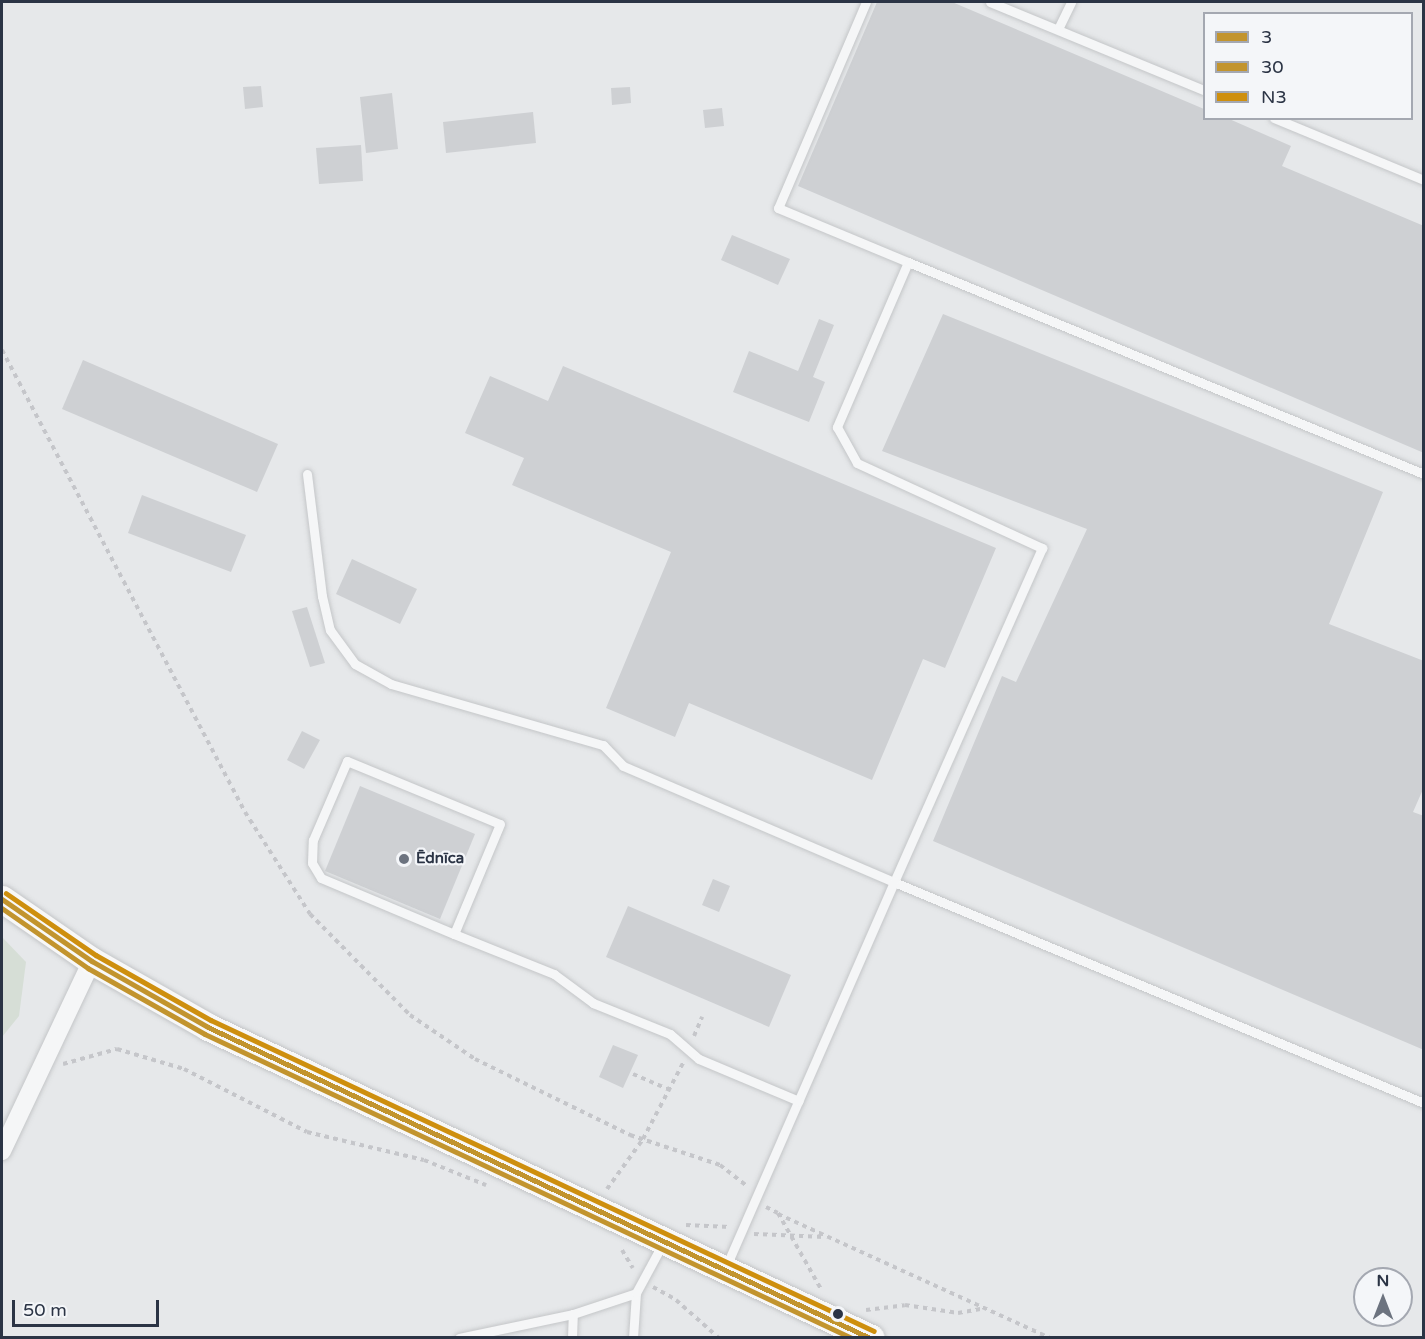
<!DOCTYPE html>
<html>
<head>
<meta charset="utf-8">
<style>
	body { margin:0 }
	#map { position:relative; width:1425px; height:1339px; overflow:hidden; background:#e6e8ea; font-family:"Varela Round",sans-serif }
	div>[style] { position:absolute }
	.green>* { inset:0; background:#d6ded6 }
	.building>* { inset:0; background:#ced0d3 }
	.path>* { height:4px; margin-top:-2px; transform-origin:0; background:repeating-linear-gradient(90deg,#c5c6ca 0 4.5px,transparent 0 9px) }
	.roads { filter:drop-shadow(0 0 2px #c4c6c8) drop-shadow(0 0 2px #c4c6c8) }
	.lane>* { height:9px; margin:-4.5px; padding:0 4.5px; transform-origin:4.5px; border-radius:4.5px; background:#f5f6f7 }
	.street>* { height:18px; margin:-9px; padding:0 9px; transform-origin:9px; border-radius:9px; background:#f5f6f7 }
	.secondary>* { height:27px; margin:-13.5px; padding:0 13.5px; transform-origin:13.5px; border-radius:13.5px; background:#f8f8f8 }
	.bus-1>* { height:4.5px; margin:-2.25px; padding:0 2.25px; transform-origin:2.25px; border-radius:2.25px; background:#c2942e }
	.bus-2>* { height:4.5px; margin:-2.25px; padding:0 2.25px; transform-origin:2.25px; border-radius:2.25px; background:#c2942e }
	.bus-3>* { height:4.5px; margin:-2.25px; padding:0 2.25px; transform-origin:2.25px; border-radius:2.25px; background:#ce8f0e }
	.dots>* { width:16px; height:16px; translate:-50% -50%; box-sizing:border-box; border:3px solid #f4f6f9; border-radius:50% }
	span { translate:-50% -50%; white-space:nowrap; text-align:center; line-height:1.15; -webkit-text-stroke:4.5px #f4f6f9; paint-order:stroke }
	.poi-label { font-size:15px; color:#2b3445; font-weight:700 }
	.left { translate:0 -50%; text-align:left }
	.frame { position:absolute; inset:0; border:3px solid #2b3445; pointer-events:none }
	.legend { position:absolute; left:1203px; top:12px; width:210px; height:108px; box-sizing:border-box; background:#f4f6f9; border:2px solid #a4a8b1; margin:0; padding:8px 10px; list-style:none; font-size:18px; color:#2b3445 }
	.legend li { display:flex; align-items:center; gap:12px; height:30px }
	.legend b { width:30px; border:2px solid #a4a8b1 }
	.north { position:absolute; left:1353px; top:1267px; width:60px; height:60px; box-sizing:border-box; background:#f4f6f9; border:2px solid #a4a8b1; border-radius:50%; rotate:0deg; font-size:16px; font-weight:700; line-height:24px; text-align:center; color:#2b3445 }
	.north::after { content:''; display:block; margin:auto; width:21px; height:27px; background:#6c737f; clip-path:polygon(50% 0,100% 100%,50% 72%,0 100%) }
	.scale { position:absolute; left:12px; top:1300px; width:147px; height:27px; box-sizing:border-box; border:3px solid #2b3445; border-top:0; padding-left:8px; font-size:18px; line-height:21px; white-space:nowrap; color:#2b3445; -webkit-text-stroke:4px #f4f6f9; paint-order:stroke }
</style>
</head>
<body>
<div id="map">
	<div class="green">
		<div style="clip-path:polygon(2px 937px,26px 962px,19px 1016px,2px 1037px)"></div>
	</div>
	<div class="building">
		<div style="clip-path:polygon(877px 2px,952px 2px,1204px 109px,1204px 118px,1227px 118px,1291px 146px,1282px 166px,1424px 226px,1424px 453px,798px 186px)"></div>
		<div style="clip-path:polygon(261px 86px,263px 107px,245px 109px,243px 87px)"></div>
		<div style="clip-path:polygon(630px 87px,631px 103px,612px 105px,611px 88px)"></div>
		<div style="clip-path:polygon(392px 93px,398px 149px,366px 153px,360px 97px)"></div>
		<div style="clip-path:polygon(722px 108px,724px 126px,705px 128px,703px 110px)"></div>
		<div style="clip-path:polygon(533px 112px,536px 143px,446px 153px,443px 122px)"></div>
		<div style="clip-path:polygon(361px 145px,363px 181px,319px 184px,316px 148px)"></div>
		<div style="clip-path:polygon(732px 235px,790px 259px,778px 285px,721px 260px)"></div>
		<div style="clip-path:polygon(943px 314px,1383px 492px,1329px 624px,1424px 661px,1424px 787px,1413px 812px,1424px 816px,1424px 1050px,933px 841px,1002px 676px,1016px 682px,1087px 529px,882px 451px)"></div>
		<div style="clip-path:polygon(819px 319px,834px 325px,813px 377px,825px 382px,809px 422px,733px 392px,749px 351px,798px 371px)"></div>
		<div style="clip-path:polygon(83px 360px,278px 444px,257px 492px,62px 409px)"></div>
		<div style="clip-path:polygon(563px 366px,996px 548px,945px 668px,923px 659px,872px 780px,689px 703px,675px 737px,606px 708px,671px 552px,512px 485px,524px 458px,465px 433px,490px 376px,548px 401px)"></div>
		<div style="clip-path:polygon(142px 495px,246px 535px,231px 572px,128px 533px)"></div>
		<div style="clip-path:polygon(352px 559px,417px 589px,400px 624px,336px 594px)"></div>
		<div style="clip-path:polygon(307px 607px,325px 663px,310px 667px,292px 611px)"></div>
		<div style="clip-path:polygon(302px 731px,320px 740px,304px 769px,287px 760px)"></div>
		<div style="clip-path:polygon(360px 786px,475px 834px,440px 919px,325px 871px)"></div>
		<div style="clip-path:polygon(713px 879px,730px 886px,719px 912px,702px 905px)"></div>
		<div style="clip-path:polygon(628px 906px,791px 975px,769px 1027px,606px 957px)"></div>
		<div style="clip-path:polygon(613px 1045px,638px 1055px,623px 1088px,599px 1077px)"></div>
	</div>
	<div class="path">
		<div style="left:2px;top:350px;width:522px;rotate:62.26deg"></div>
		<div style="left:245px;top:812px;width:121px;rotate:57.5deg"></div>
		<div style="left:310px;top:914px;width:142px;rotate:45.3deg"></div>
		<div style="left:410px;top:1015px;width:78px;rotate:34.1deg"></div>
		<div style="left:475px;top:1059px;width:173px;rotate:26.1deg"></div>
		<div style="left:630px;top:1135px;width:95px;rotate:18.4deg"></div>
		<div style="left:720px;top:1165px;width:34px;rotate:38deg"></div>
		<div style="left:694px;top:1036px;width:21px;rotate:-67deg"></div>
		<div style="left:63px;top:1064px;width:56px;rotate:-15.5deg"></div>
		<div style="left:117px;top:1049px;width:70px;rotate:16.6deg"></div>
		<div style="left:184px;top:1069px;width:138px;rotate:27.1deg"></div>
		<div style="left:307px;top:1132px;width:120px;rotate:13.5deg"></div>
		<div style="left:424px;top:1160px;width:67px;rotate:22deg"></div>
		<div style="left:633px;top:1074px;width:40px;rotate:23.4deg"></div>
		<div style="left:607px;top:1189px;width:62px;rotate:-54.2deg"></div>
		<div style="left:643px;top:1139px;width:86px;rotate:-62.2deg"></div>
		<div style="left:766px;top:1207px;width:13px;rotate:27deg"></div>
		<div style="left:778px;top:1213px;width:87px;rotate:60.5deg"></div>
		<div style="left:778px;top:1214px;width:299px;rotate:24.5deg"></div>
		<div style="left:686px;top:1225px;width:44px;rotate:2.6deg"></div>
		<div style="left:754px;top:1234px;width:70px;rotate:2.5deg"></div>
		<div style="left:622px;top:1250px;width:21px;rotate:59deg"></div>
		<div style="left:653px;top:1287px;width:26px;rotate:29deg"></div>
		<div style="left:676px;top:1300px;width:57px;rotate:41.5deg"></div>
		<div style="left:866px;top:1310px;width:39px;rotate:-7deg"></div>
		<div style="left:905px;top:1305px;width:54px;rotate:8.6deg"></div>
		<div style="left:958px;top:1313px;width:27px;rotate:-10deg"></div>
	</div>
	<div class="roads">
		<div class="lane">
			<div style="left:866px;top:2px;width:224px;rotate:113.1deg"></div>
			<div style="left:778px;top:208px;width:141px;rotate:22.6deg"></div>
			<div style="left:908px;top:262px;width:180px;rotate:113.3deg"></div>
			<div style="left:837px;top:427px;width:41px;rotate:60.9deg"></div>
			<div style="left:857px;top:463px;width:204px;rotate:24.7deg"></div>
			<div style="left:1042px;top:548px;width:365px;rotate:113.9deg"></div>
			<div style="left:894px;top:882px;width:574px;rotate:22.64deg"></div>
			<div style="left:990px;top:2px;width:231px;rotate:22.4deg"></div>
			<div style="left:1058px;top:29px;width:30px;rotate:-64deg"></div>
			<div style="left:1274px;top:118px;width:162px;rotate:22.5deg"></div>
			<div style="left:908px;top:262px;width:558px;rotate:22.34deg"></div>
			<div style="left:307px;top:474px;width:123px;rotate:83deg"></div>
			<div style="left:322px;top:596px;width:35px;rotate:77deg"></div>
			<div style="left:330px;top:630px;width:42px;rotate:53.7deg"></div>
			<div style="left:355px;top:664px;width:41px;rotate:29.1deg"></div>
			<div style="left:391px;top:684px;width:221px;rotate:16.1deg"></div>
			<div style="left:603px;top:745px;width:29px;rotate:46deg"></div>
			<div style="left:623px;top:766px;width:295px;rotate:23.2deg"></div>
			<div style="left:894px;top:882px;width:420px;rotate:113.6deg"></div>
			<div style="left:454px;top:934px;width:144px;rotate:-157.2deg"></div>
			<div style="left:321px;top:878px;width:17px;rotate:-121deg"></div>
			<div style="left:312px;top:863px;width:23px;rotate:-88deg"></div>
			<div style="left:313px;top:840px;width:86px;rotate:-66.7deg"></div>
			<div style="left:347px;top:761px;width:165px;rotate:22.4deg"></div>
			<div style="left:500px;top:824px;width:119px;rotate:112.7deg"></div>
			<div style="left:454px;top:934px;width:108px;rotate:21.8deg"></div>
			<div style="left:554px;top:974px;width:49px;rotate:36.6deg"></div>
			<div style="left:593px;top:1003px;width:83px;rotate:21.9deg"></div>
			<div style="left:670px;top:1034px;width:38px;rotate:41deg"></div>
			<div style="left:699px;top:1059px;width:108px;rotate:22.8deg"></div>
			<div style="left:459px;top:1338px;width:116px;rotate:-11.9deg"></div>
			<div style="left:573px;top:1314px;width:66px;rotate:-18.4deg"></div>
			<div style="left:572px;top:1338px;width:24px;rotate:-88deg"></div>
			<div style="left:633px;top:1338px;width:45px;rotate:-86.2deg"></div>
			<div style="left:636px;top:1293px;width:57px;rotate:-61.6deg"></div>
		</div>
		<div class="street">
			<div style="left:2px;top:1151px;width:210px;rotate:-64.7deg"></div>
		</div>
		<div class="secondary">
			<div style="left:2px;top:899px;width:109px;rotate:34.6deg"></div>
			<div style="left:92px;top:961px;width:133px;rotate:29.6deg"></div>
			<div style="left:208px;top:1027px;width:732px;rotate:25.13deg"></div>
		</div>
	</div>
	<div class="bus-1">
		<div style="left:2px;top:899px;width:109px;rotate:34.6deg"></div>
		<div style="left:92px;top:961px;width:133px;rotate:29.6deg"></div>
		<div style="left:208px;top:1027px;width:731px;rotate:25.16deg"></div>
	</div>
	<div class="bus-2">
		<div style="left:2px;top:908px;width:105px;rotate:34.9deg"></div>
		<div style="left:88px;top:968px;width:134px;rotate:29.4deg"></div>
		<div style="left:205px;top:1034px;width:715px;rotate:25.17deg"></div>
	</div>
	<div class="bus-3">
		<div style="left:6px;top:893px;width:109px;rotate:34.6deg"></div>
		<div style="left:96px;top:955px;width:132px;rotate:29.5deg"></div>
		<div style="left:211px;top:1020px;width:732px;rotate:25.13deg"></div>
	</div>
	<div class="dots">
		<div style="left:404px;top:859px;background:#6c737f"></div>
		<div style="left:838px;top:1314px;background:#2b3445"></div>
	</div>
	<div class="poi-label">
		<span class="left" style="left:416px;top:859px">Ēdnīca</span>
	</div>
	<div class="frame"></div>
	<ul class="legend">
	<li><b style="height:8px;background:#c2942e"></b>3</li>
	<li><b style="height:8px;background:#c2942e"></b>30</li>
	<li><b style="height:8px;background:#ce8f0e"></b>N3</li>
	</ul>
	<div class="north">N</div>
	<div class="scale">50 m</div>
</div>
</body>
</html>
